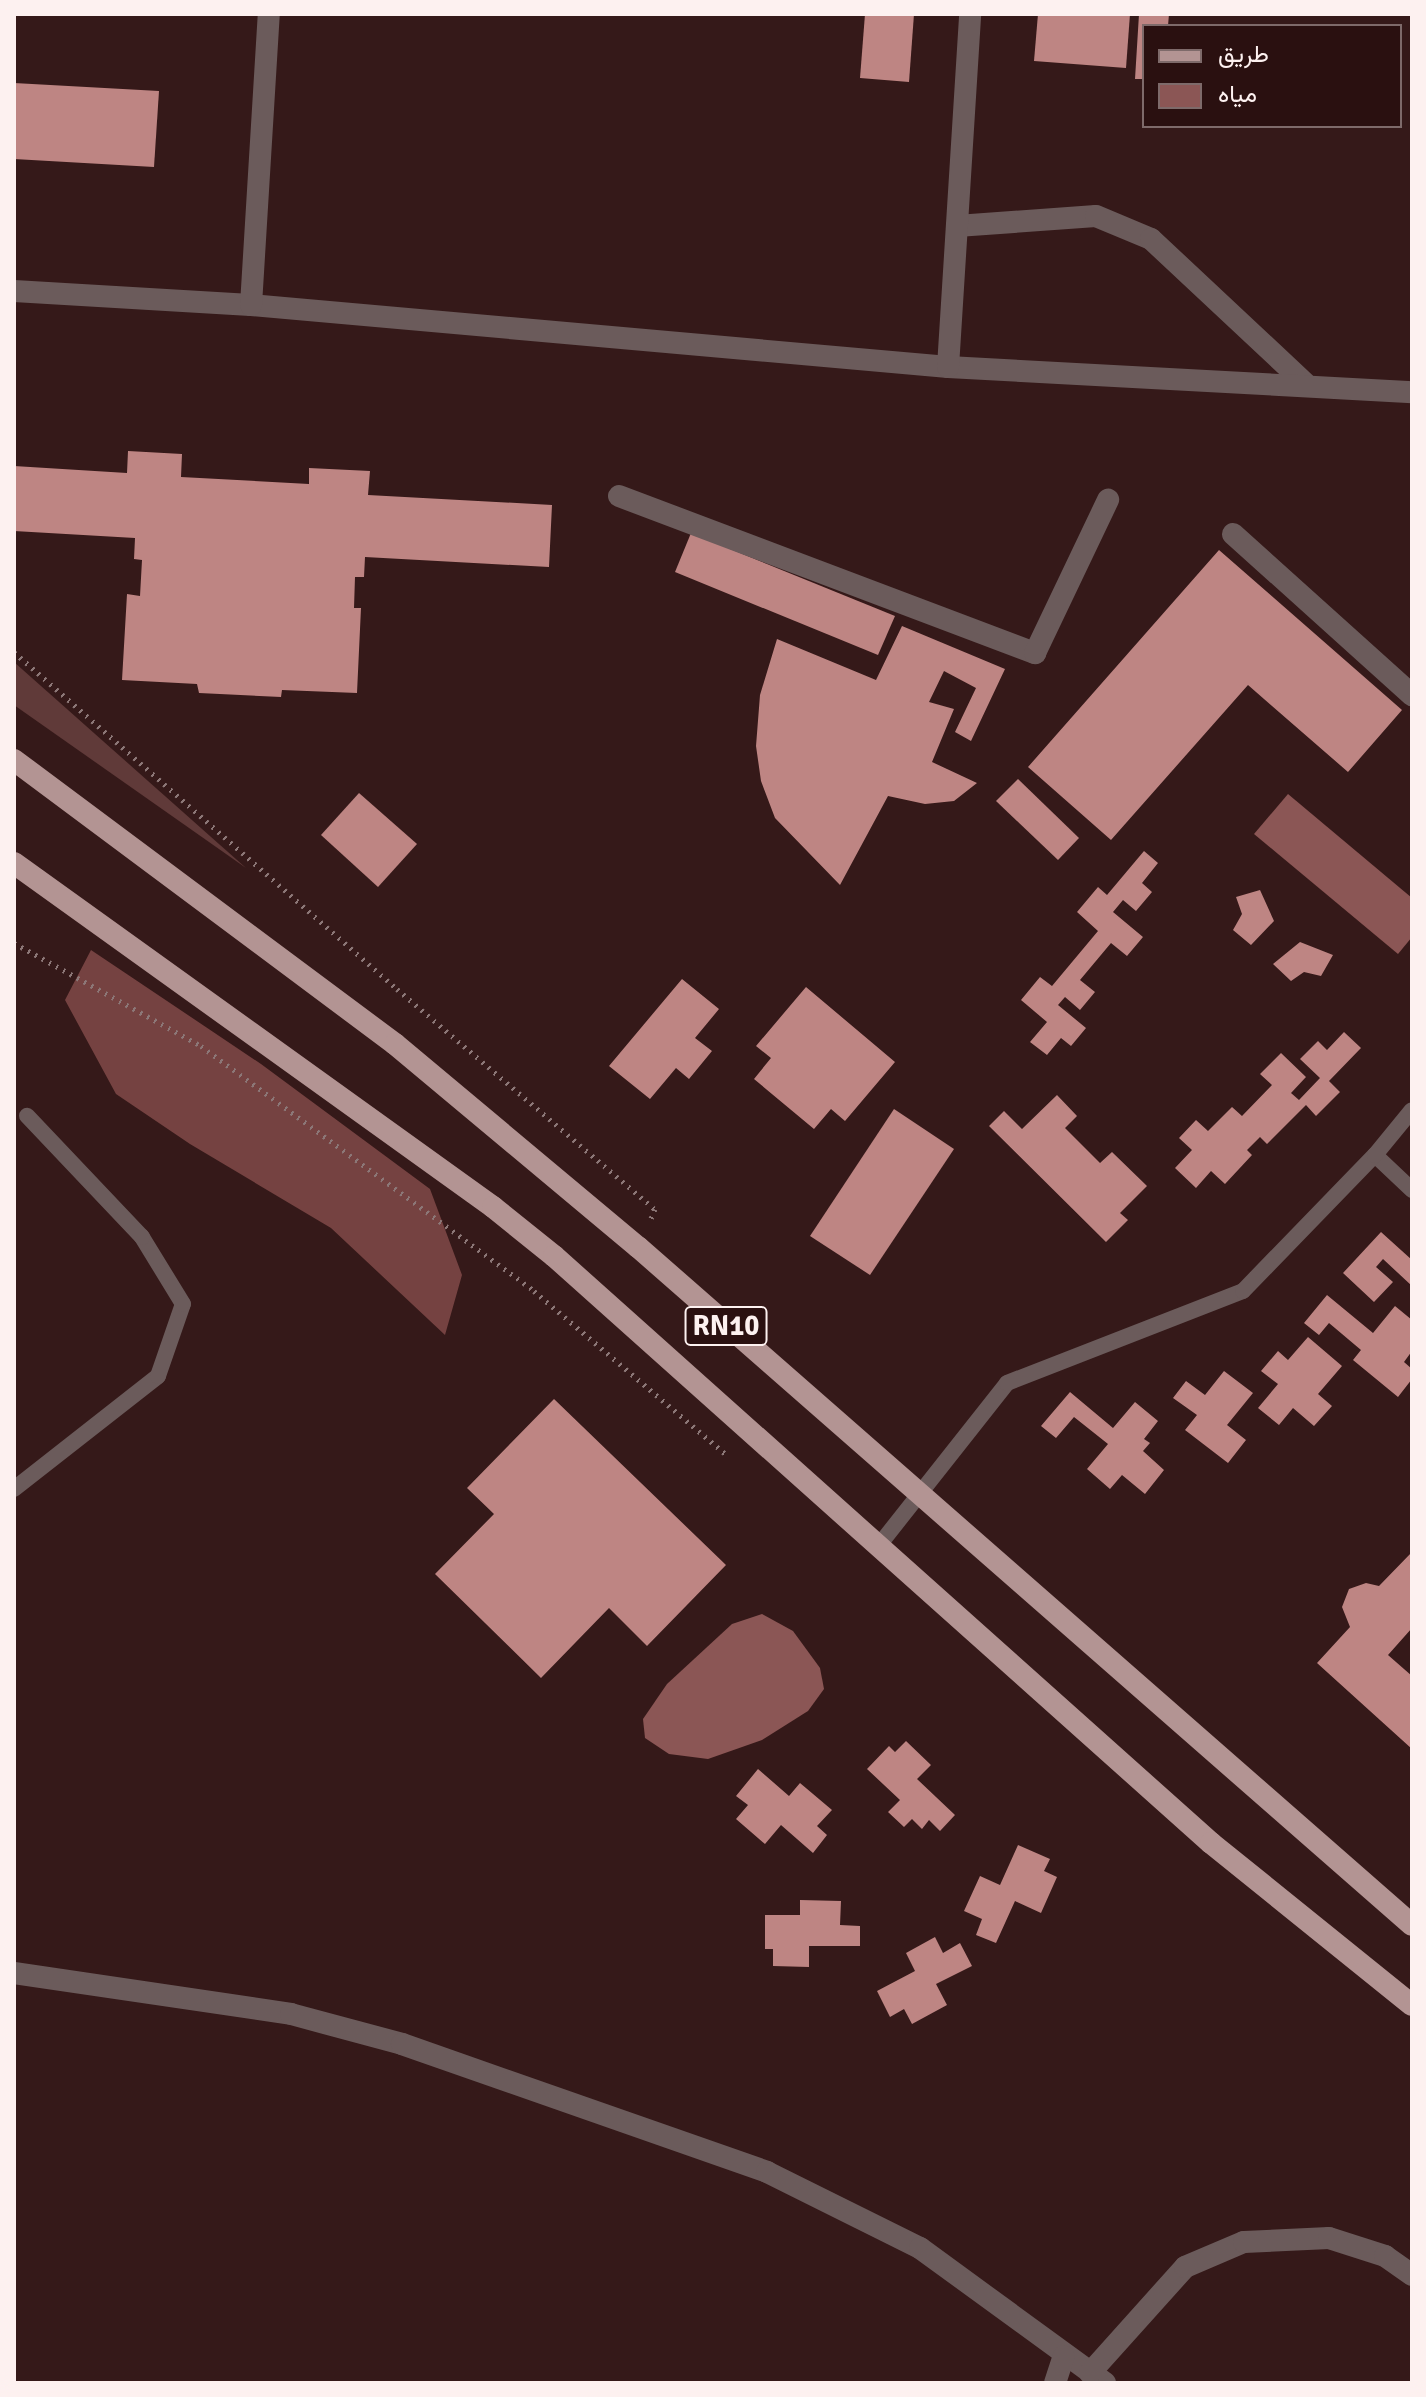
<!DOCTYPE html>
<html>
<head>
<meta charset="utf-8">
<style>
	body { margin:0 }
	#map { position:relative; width:1426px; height:2397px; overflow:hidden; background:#351919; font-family:Signika,Vazirmatn,sans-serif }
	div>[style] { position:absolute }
	.green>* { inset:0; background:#603a39 }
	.forest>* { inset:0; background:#754241 }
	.water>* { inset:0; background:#8b5655 }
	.building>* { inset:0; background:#be8583 }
	.path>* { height:5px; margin-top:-2.5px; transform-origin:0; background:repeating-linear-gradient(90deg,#8c7777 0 2px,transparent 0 8px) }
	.service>* { height:16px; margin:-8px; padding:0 8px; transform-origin:8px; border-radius:8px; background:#6b5b5b }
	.minor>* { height:22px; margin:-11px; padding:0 11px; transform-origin:11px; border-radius:11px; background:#6b5b5b }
	.primary>* { height:22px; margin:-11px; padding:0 11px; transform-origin:11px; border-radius:11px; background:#b39493 }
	span { translate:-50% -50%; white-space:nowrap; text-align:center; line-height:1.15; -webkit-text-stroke:8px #2a1010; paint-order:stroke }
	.shield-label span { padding:2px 6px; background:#2a1010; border:2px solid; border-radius:6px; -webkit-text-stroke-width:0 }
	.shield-label { font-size:28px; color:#fdf1f0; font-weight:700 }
	.frame { position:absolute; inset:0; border:16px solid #fdf1f0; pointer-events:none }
	.legend { position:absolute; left:1142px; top:24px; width:260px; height:104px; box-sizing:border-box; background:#2a1010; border:2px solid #7e6a6a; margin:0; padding:10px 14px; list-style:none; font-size:24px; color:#fdf1f0 }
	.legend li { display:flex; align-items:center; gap:16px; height:40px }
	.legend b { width:40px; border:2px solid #7e6a6a }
</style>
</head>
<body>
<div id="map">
	<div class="green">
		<div style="clip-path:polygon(14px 662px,246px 868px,14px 705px)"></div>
	</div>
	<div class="forest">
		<div style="clip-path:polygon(91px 950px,261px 1064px,430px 1189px,462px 1275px,445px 1335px,331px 1228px,190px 1144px,116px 1094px,65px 1000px)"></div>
	</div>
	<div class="water">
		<div style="clip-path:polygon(1288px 794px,1412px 898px,1412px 937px,1398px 954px,1254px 834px)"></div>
		<div style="clip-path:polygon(762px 1614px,793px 1631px,820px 1668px,824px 1689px,808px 1711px,762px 1740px,708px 1759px,669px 1754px,645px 1738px,643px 1719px,667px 1684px,732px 1624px)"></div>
	</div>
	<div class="building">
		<div style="clip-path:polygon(865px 14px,914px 14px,909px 82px,860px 78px)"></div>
		<div style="clip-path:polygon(1038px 14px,1130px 14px,1126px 68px,1034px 61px)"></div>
		<div style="clip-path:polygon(1139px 14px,1169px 14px,1168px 26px,1144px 26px,1144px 79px,1135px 79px)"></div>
		<div style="clip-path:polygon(14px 83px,159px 91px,154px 167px,14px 159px)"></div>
		<div style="clip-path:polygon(128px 451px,182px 454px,181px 477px,309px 484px,309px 468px,370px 471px,368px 495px,552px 505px,549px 567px,365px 557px,364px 577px,355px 577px,354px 608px,361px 608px,357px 693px,282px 690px,281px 697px,199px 693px,197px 684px,122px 680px,127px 594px,140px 596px,142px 560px,134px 559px,135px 538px,14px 531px,14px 466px,127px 473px)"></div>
		<div style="clip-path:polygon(691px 533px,895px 616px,878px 655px,675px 572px)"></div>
		<div style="clip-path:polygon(1219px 550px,1402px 710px,1348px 772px,1248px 685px,1111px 840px,1028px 767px)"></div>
		<div style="clip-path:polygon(902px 626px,1005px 669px,971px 741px,955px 732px,976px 688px,944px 671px,929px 702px,954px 709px,932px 762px,977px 783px,954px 801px,925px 804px,888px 796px,840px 885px,775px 818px,761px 781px,756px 746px,760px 695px,777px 639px,876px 680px)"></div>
		<div style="clip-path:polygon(1018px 779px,1079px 838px,1058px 860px,996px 801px)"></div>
		<div style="clip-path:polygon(359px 793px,417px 844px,378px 887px,321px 835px)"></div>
		<div style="clip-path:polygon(1144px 851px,1158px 863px,1142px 883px,1152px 892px,1136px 911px,1123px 900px,1113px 912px,1143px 937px,1127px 956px,1111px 943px,1080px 980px,1095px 992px,1080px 1010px,1065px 997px,1058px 1005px,1086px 1028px,1071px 1046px,1061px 1038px,1047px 1055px,1030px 1042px,1047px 1022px,1021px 1000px,1040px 977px,1052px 986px,1098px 931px,1077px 912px,1098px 887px,1107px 895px)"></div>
		<div style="clip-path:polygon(1260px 890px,1274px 921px,1251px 945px,1233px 930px,1242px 914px,1236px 897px)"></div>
		<div style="clip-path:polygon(1300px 942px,1333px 955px,1321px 976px,1304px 972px,1291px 981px,1273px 964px)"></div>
		<div style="clip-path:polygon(682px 979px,719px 1009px,695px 1038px,712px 1051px,689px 1079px,676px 1068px,650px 1099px,609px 1066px)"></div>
		<div style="clip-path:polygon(806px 987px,895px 1062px,845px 1121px,831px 1109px,814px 1129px,754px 1079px,771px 1058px,756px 1046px)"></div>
		<div style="clip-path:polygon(1344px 1032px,1361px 1048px,1329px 1081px,1340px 1092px,1316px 1116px,1306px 1105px,1267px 1144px,1260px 1137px,1247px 1150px,1252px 1155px,1225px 1184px,1211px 1171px,1196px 1188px,1175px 1168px,1192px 1150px,1179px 1138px,1196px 1120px,1208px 1131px,1232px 1107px,1242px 1116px,1272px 1085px,1260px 1074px,1281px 1053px,1306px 1077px,1291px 1093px,1299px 1100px,1320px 1078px,1300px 1059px,1318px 1041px,1327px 1050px)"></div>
		<div style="clip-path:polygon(1057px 1095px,1077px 1116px,1065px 1128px,1100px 1163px,1112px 1152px,1147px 1186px,1120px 1213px,1128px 1220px,1106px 1242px,989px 1126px,1004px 1111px,1022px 1129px)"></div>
		<div style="clip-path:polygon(894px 1109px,954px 1149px,870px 1275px,810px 1236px)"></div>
		<div style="clip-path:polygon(1381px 1232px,1412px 1260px,1412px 1286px,1383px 1259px,1376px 1267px,1393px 1282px,1374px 1302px,1343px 1273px)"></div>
		<div style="clip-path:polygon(1327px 1295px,1373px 1333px,1395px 1306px,1412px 1320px,1412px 1351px,1404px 1362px,1412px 1369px,1412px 1379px,1398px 1397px,1353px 1360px,1361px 1350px,1329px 1323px,1319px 1335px,1304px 1323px)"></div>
		<div style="clip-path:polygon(1308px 1337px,1342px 1366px,1318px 1394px,1332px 1406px,1314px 1426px,1293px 1408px,1279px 1425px,1258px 1408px,1278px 1384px,1261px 1371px,1278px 1351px,1288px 1360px)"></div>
		<div style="clip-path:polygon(1224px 1371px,1253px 1393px,1227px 1425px,1246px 1440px,1228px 1463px,1185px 1430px,1197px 1415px,1173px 1398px,1186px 1381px,1205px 1395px)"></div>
		<div style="clip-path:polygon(1070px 1392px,1113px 1428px,1135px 1402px,1158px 1421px,1144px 1439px,1150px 1443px,1143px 1451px,1164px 1470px,1145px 1494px,1122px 1475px,1110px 1489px,1087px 1469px,1108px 1444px,1074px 1417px,1056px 1438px,1041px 1426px)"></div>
		<div style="clip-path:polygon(554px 1399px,726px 1565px,647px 1646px,609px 1608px,541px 1678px,435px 1574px,494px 1514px,467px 1488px)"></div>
		<div style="clip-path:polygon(1412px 1552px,1412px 1628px,1388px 1655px,1412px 1676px,1412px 1749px,1317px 1663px,1350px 1627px,1342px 1607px,1349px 1589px,1366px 1583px,1379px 1586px)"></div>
		<div style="clip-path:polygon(906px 1741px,931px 1765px,917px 1779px,955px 1815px,940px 1831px,929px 1820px,922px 1829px,912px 1819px,904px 1827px,888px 1812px,900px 1800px,867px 1769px,889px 1746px,895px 1752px)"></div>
		<div style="clip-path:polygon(758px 1769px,789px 1796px,800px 1783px,832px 1810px,817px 1826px,827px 1835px,813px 1853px,781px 1825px,765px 1844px,736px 1819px,748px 1805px,736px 1796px)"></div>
		<div style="clip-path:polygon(1018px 1845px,1050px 1859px,1044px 1871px,1057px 1877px,1041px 1913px,1015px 1901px,996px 1943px,976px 1935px,982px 1919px,964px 1911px,980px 1876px,1000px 1885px)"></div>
		<div style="clip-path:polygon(800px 1900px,841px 1901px,840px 1925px,860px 1926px,860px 1946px,809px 1946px,809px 1967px,773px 1966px,773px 1949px,765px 1949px,765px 1915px,800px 1915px)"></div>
		<div style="clip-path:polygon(935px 1937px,943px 1953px,960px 1943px,972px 1966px,936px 1984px,947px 2005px,912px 2024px,904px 2009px,890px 2017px,877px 1991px,915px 1971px,906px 1953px)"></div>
	</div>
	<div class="path">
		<div style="left:14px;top:652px;width:510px;rotate:41.34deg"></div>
		<div style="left:397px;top:989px;width:339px;rotate:40.5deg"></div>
		<div style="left:655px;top:1209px;width:13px;rotate:113deg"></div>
		<div style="left:14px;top:943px;width:213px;rotate:28.8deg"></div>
		<div style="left:201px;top:1046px;width:413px;rotate:36.3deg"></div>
		<div style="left:534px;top:1291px;width:255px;rotate:40.4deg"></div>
	</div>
	<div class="service">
		<div style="left:1375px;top:1155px;width:51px;rotate:43.4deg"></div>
		<div style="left:14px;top:1489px;width:183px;rotate:-38.1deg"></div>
		<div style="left:158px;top:1376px;width:76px;rotate:-70.9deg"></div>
		<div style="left:183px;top:1304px;width:79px;rotate:-121.5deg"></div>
		<div style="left:142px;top:1237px;width:167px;rotate:-133.5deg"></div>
		<div style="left:880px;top:1544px;width:205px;rotate:-51.7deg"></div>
		<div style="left:1007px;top:1383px;width:253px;rotate:-21.3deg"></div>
		<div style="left:1243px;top:1291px;width:190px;rotate:-45.9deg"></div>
		<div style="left:1375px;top:1155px;width:58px;rotate:-50.6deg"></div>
	</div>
	<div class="minor">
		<div style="left:957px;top:226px;width:139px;rotate:-4.1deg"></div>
		<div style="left:1096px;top:216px;width:60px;rotate:22.7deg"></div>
		<div style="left:1151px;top:239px;width:211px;rotate:43.1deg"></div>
		<div style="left:14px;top:291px;width:237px;rotate:3.4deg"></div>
		<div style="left:251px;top:305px;width:700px;rotate:5.08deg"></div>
		<div style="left:948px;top:367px;width:465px;rotate:3.1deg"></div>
		<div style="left:251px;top:305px;width:292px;rotate:-86.5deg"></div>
		<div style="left:948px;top:367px;width:354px;rotate:-86.4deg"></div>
		<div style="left:619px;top:496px;width:445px;rotate:20.7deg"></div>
		<div style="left:1035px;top:653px;width:170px;rotate:-64.5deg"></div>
		<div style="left:1233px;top:534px;width:241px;rotate:42deg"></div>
		<div style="left:14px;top:1973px;width:280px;rotate:8.4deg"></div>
		<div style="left:291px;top:2014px;width:115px;rotate:15.1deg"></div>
		<div style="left:402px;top:2044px;width:387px;rotate:19.3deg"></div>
		<div style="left:767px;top:2172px;width:171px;rotate:26.4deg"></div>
		<div style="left:920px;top:2248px;width:229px;rotate:36.1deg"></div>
		<div style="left:1090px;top:2373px;width:142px;rotate:-48.1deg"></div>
		<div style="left:1185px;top:2267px;width:64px;rotate:-23deg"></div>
		<div style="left:1244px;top:2242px;width:85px;rotate:-2.7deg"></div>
		<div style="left:1329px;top:2238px;width:59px;rotate:17.8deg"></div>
		<div style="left:1385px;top:2256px;width:33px;rotate:35deg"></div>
		<div style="left:1055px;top:2383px;width:28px;rotate:-72deg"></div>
	</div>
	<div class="primary">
		<div style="left:14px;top:760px;width:475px;rotate:36.7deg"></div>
		<div style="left:395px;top:1044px;width:317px;rotate:39.9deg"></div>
		<div style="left:638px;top:1247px;width:1029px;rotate:41.22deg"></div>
		<div style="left:14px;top:863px;width:590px;rotate:35.68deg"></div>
		<div style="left:493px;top:1207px;width:78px;rotate:38.8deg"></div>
		<div style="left:554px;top:1256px;width:881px;rotate:41.78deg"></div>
		<div style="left:1211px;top:1843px;width:258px;rotate:38.9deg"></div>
	</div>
	<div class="shield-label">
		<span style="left:726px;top:1326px">RN10</span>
	</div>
	<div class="frame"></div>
	<ul class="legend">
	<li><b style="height:10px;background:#b39493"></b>طريق</li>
	<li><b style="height:22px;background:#8b5655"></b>مياه</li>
	</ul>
</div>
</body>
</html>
